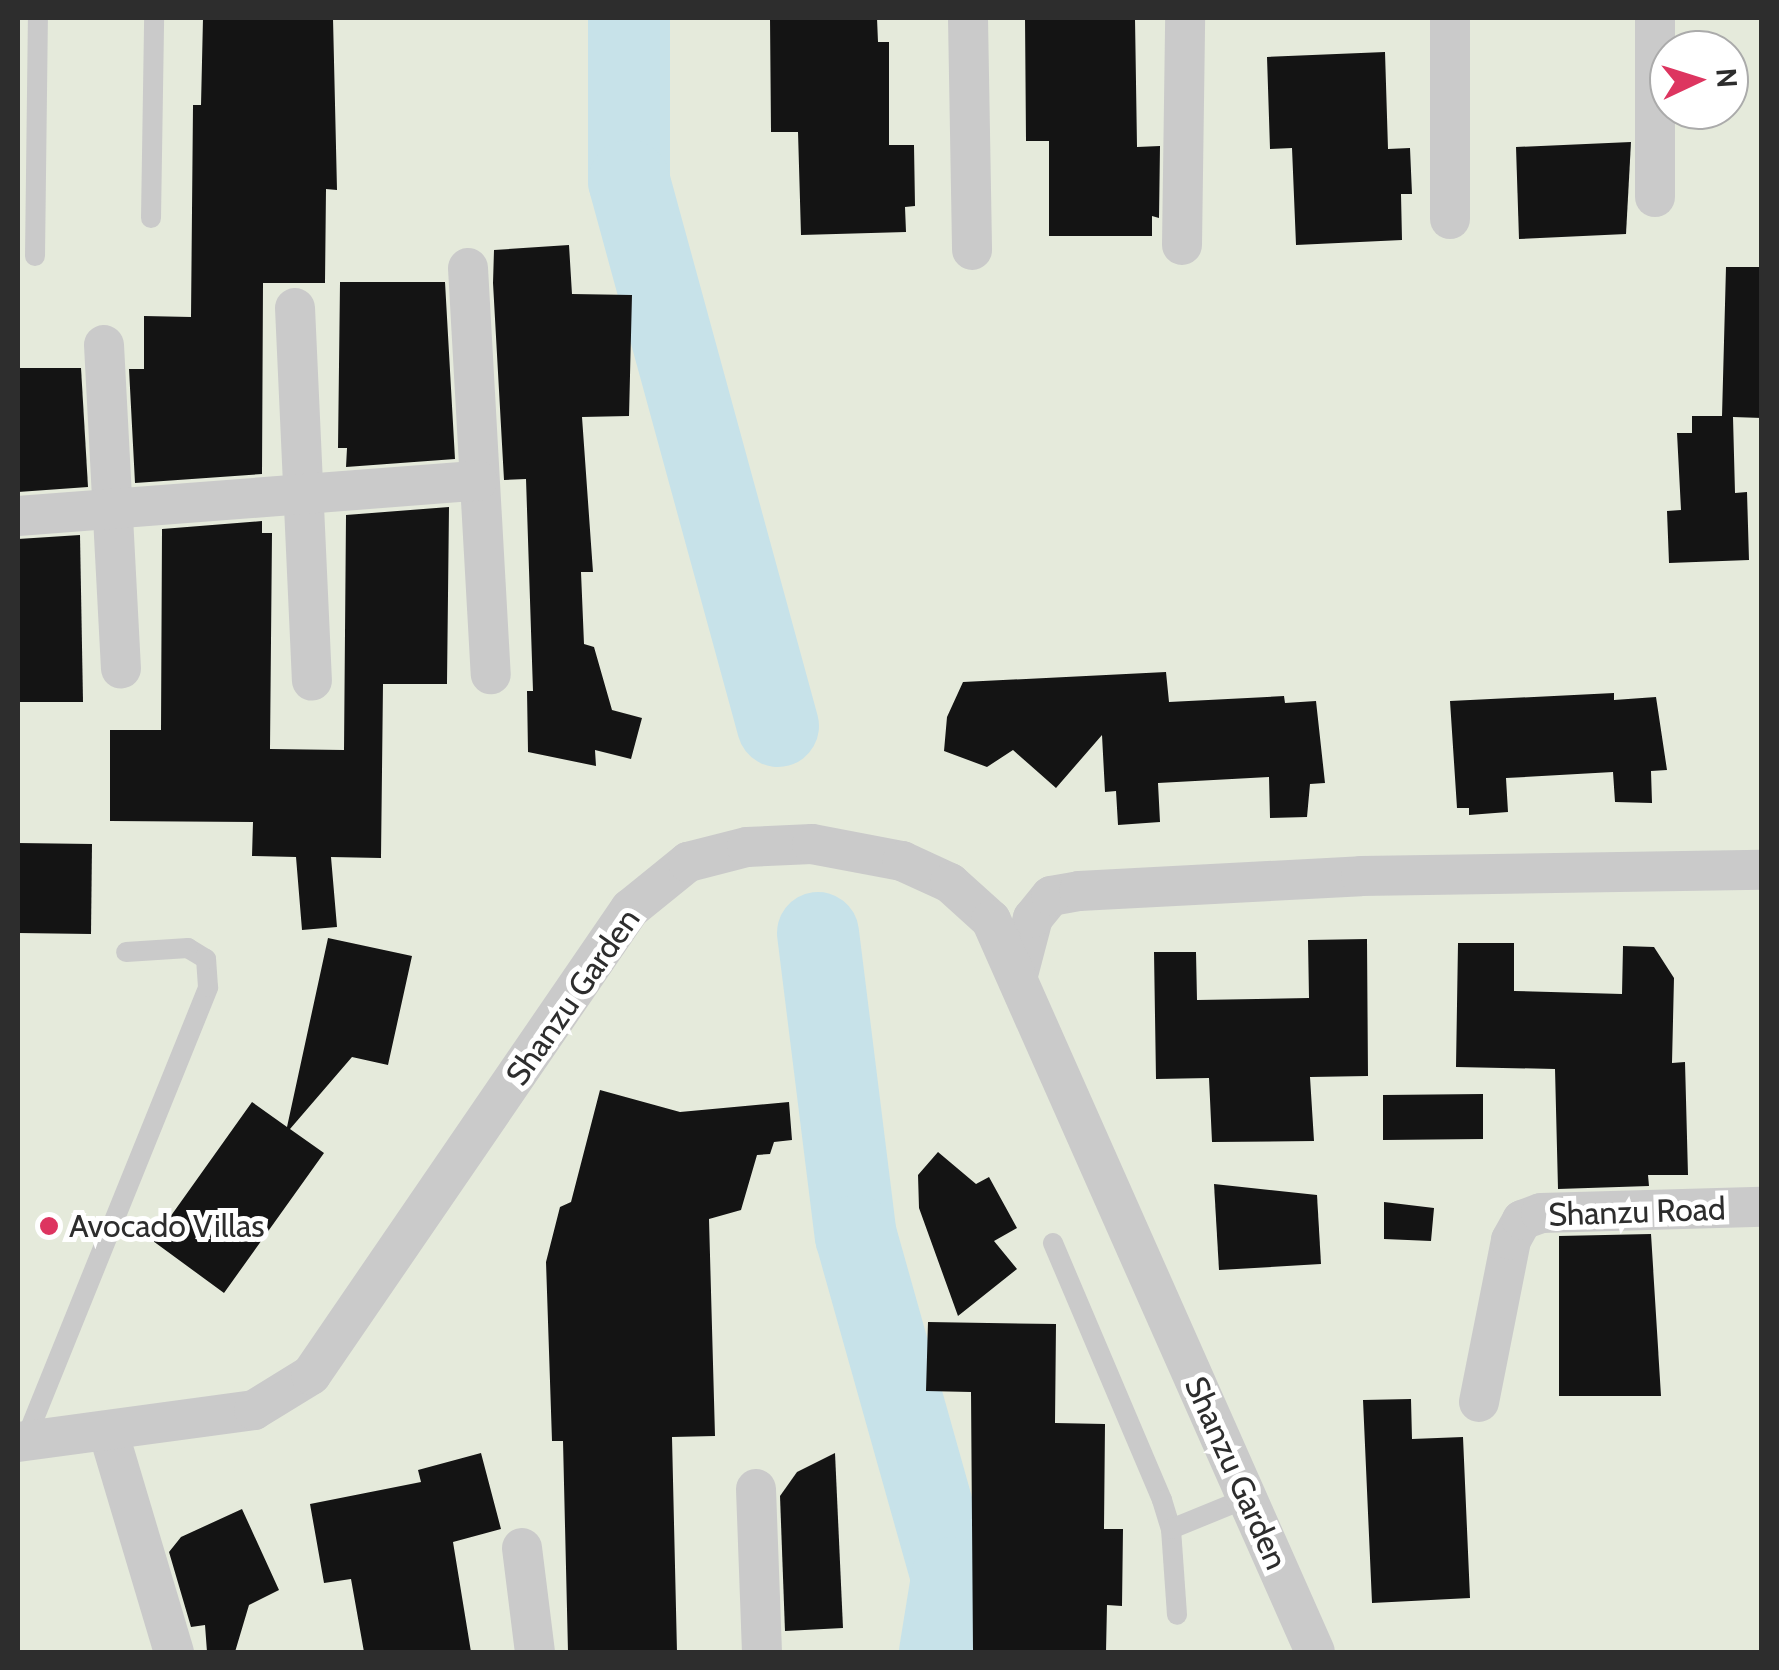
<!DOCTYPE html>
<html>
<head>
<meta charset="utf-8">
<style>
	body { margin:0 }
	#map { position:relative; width:1779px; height:1670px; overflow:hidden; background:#fff; font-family:Cabin,sans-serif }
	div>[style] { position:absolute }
	.green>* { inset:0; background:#e5eadb }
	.river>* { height:82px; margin:-41px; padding:0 41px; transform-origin:41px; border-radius:41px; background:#c7e2e9 }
	.building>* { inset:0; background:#141414 }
	.service>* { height:20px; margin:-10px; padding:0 10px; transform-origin:10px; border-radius:10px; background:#cacaca }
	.minor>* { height:40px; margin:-20px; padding:0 20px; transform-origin:20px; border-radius:20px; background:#cacaca }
	.dots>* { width:28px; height:28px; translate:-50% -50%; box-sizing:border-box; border:5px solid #fff; border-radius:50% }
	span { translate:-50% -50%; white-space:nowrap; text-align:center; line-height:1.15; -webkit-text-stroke:10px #fff; paint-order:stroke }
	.street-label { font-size:32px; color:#2d2d2d }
	.poi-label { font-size:32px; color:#2d2d2d }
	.left { translate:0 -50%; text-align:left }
	.frame { position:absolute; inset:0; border:20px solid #2d2d2d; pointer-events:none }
	.north { position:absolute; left:1649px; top:30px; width:100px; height:100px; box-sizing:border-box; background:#fff; border:2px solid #ababab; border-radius:50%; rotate:86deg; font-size:28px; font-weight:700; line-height:40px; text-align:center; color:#2d2d2d }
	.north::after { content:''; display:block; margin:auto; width:35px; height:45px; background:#dd3560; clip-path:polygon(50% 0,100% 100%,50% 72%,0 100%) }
</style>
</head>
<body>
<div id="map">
	<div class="green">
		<div style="clip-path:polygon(evenodd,18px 18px,1761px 18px,1761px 1652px,18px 1652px,18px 18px,1669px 50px,1729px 50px,1729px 110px,1669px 110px,1669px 50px)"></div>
	</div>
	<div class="river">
		<div style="left:629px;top:18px;width:163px;rotate:90deg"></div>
		<div style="left:629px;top:181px;width:565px;rotate:74.71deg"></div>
		<div style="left:818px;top:933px;width:305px;rotate:82.9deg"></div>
		<div style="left:856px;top:1236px;width:355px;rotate:74.3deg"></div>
		<div style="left:952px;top:1578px;width:75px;rotate:99.2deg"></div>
	</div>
	<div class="building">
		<div style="clip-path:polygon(203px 18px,333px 18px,337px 190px,326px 189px,325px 283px,263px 283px,262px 474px,135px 483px,129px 369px,144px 369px,144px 316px,191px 317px,193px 105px,201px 105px)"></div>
		<div style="clip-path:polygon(770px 18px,877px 18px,878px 42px,889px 42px,889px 145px,914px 145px,915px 206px,905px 207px,906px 232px,801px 235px,798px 132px,771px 132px)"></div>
		<div style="clip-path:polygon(1025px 18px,1135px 18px,1137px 147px,1160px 146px,1159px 218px,1152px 216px,1152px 236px,1049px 236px,1049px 141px,1026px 141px)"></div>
		<div style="clip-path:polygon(1385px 52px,1388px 149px,1410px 148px,1412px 194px,1401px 194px,1402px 240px,1296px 245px,1292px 148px,1270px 149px,1267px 57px)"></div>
		<div style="clip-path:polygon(1631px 142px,1626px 234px,1519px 239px,1516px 147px)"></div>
		<div style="clip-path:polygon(569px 245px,572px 294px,632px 295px,629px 416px,582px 417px,593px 572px,581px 572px,584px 644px,594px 647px,612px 710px,642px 718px,631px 759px,595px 750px,596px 766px,528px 752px,527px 691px,533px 691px,526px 479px,504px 480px,493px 283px,494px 250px)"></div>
		<div style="clip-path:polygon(1726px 267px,1762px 267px,1762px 418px,1733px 417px,1735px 493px,1747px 492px,1749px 560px,1669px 563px,1667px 511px,1681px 510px,1677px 433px,1692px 433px,1692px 416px,1722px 416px)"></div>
		<div style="clip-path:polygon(340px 282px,445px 282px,455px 459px,346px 467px,347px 448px,338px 448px)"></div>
		<div style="clip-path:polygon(18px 368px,81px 368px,88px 487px,18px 492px)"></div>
		<div style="clip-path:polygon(449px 507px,447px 684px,383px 684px,381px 858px,331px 857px,337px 927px,302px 930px,296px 857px,252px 856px,253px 822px,110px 821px,110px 730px,161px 730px,162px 529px,262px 521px,262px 533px,272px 533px,270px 749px,344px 750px,346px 515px)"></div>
		<div style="clip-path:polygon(80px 535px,83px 702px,18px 702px,18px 539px)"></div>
		<div style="clip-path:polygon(1166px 672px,1169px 702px,1284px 696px,1285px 703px,1316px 701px,1325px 783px,1310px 784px,1307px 817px,1270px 818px,1269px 777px,1158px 783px,1160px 822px,1118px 825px,1116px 791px,1105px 792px,1102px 735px,1056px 788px,1013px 750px,987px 767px,944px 751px,947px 717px,963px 682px)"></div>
		<div style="clip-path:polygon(1614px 693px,1614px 700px,1656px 697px,1667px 770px,1651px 771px,1652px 803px,1615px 802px,1613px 772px,1506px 778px,1508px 812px,1469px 815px,1469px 808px,1457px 808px,1450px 701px)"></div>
		<div style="clip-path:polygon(18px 843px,92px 844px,91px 934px,18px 933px)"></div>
		<div style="clip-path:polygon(328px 938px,412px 956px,388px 1065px,352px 1057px,290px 1129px,324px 1153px,224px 1293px,153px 1241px,252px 1102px,287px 1127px)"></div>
		<div style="clip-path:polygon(1367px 939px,1368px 1076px,1310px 1077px,1314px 1141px,1212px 1142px,1209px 1078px,1156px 1079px,1154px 952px,1196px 952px,1197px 1000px,1309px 998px,1308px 940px)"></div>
		<div style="clip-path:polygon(1458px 943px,1514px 943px,1514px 991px,1622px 994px,1623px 946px,1654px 947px,1674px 978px,1672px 1063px,1685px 1062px,1688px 1175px,1648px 1175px,1649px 1186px,1558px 1189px,1555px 1069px,1456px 1067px)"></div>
		<div style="clip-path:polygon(600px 1090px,680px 1112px,789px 1102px,792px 1140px,774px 1142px,770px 1154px,757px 1155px,741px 1210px,709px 1219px,715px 1436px,672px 1437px,677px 1652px,568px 1652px,563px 1441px,552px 1441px,546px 1262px,560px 1207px,571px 1202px)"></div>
		<div style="clip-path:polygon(1483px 1094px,1483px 1139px,1383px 1140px,1383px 1095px)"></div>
		<div style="clip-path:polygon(938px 1152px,976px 1184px,989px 1177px,1017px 1228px,994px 1241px,1017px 1269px,958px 1316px,919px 1208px,918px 1175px)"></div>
		<div style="clip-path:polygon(1214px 1184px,1317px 1195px,1321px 1264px,1219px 1270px)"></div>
		<div style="clip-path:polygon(1384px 1202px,1434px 1208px,1431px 1241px,1384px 1239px)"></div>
		<div style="clip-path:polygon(1651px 1234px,1661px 1396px,1559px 1396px,1559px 1236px)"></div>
		<div style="clip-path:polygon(928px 1322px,1056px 1324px,1055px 1423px,1105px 1424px,1104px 1529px,1123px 1529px,1122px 1606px,1107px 1605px,1106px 1652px,973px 1652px,971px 1392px,926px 1391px)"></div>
		<div style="clip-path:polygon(1411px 1399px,1412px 1439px,1463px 1437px,1470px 1598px,1372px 1603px,1363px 1400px)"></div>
		<div style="clip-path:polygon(481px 1453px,501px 1529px,453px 1542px,471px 1652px,364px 1652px,351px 1579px,324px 1583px,310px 1504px,421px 1482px,418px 1470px)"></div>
		<div style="clip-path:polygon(835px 1453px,843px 1628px,785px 1631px,780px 1496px,797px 1472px)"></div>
		<div style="clip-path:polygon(242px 1509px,279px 1590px,249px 1605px,235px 1652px,207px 1652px,205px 1625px,191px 1627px,169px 1552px,181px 1537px)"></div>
	</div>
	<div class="service">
		<div style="left:151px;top:218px;width:200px;rotate:-89.1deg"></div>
		<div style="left:35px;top:256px;width:238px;rotate:-89.3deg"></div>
		<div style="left:1053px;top:1243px;width:279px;rotate:67deg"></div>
		<div style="left:1162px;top:1500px;width:30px;rotate:73deg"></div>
		<div style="left:1171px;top:1529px;width:86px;rotate:86deg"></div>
		<div style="left:25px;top:1441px;width:489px;rotate:-68deg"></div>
		<div style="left:208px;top:987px;width:28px;rotate:-94deg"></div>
		<div style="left:206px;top:959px;width:21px;rotate:-149deg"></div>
		<div style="left:188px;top:948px;width:62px;rotate:176.3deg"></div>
		<div style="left:1171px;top:1529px;width:82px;rotate:-22.2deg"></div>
	</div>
	<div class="minor">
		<div style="left:968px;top:18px;width:232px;rotate:89deg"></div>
		<div style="left:1450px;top:18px;width:201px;rotate:90deg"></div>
		<div style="left:1655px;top:197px;width:179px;rotate:-90deg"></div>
		<div style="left:1182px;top:245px;width:227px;rotate:-89.2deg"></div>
		<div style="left:468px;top:268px;width:407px;rotate:86.8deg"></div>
		<div style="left:295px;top:308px;width:373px;rotate:87.4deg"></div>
		<div style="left:104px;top:345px;width:324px;rotate:87deg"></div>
		<div style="left:18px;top:516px;width:461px;rotate:-4.4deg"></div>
		<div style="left:1018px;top:975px;width:59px;rotate:-75.3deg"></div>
		<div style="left:1033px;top:918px;width:28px;rotate:-51deg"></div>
		<div style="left:1051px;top:896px;width:28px;rotate:-10deg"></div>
		<div style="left:1079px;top:891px;width:282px;rotate:-3deg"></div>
		<div style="left:1361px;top:876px;width:401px;rotate:-0.9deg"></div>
		<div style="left:1479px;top:1402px;width:165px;rotate:-78.8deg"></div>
		<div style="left:1511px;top:1240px;width:23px;rotate:-61deg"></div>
		<div style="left:1522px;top:1220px;width:20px;rotate:-20deg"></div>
		<div style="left:1541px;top:1213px;width:221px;rotate:-1.6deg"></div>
		<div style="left:108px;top:1431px;width:231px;rotate:73.4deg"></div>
		<div style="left:18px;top:1442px;width:238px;rotate:-7.7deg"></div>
		<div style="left:254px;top:1410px;width:67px;rotate:-31.6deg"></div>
		<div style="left:311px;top:1375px;width:565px;rotate:-55.61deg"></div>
		<div style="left:630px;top:909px;width:75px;rotate:-39deg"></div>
		<div style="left:688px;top:862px;width:61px;rotate:-14.3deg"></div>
		<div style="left:747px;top:847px;width:65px;rotate:-2.6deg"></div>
		<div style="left:812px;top:844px;width:92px;rotate:10.7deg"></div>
		<div style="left:902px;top:861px;width:53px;rotate:24.6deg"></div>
		<div style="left:950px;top:883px;width:55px;rotate:42.1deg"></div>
		<div style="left:991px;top:920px;width:800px;rotate:66.12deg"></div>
		<div style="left:756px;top:1489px;width:163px;rotate:87.9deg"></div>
		<div style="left:522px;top:1548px;width:105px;rotate:82.9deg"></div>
	</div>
	<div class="dots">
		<div style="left:49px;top:1226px;background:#dd3560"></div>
	</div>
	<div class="street-label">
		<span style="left:573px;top:997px;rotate:-55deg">Shanzu Garden</span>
		<span style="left:1637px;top:1212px;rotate:-2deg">Shanzu Road</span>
		<span style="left:1236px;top:1473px;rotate:66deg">Shanzu Garden</span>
	</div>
	<div class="poi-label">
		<span class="left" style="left:69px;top:1226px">Avocado Villas</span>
	</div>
	<div class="frame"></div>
	<div class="north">N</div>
</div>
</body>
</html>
